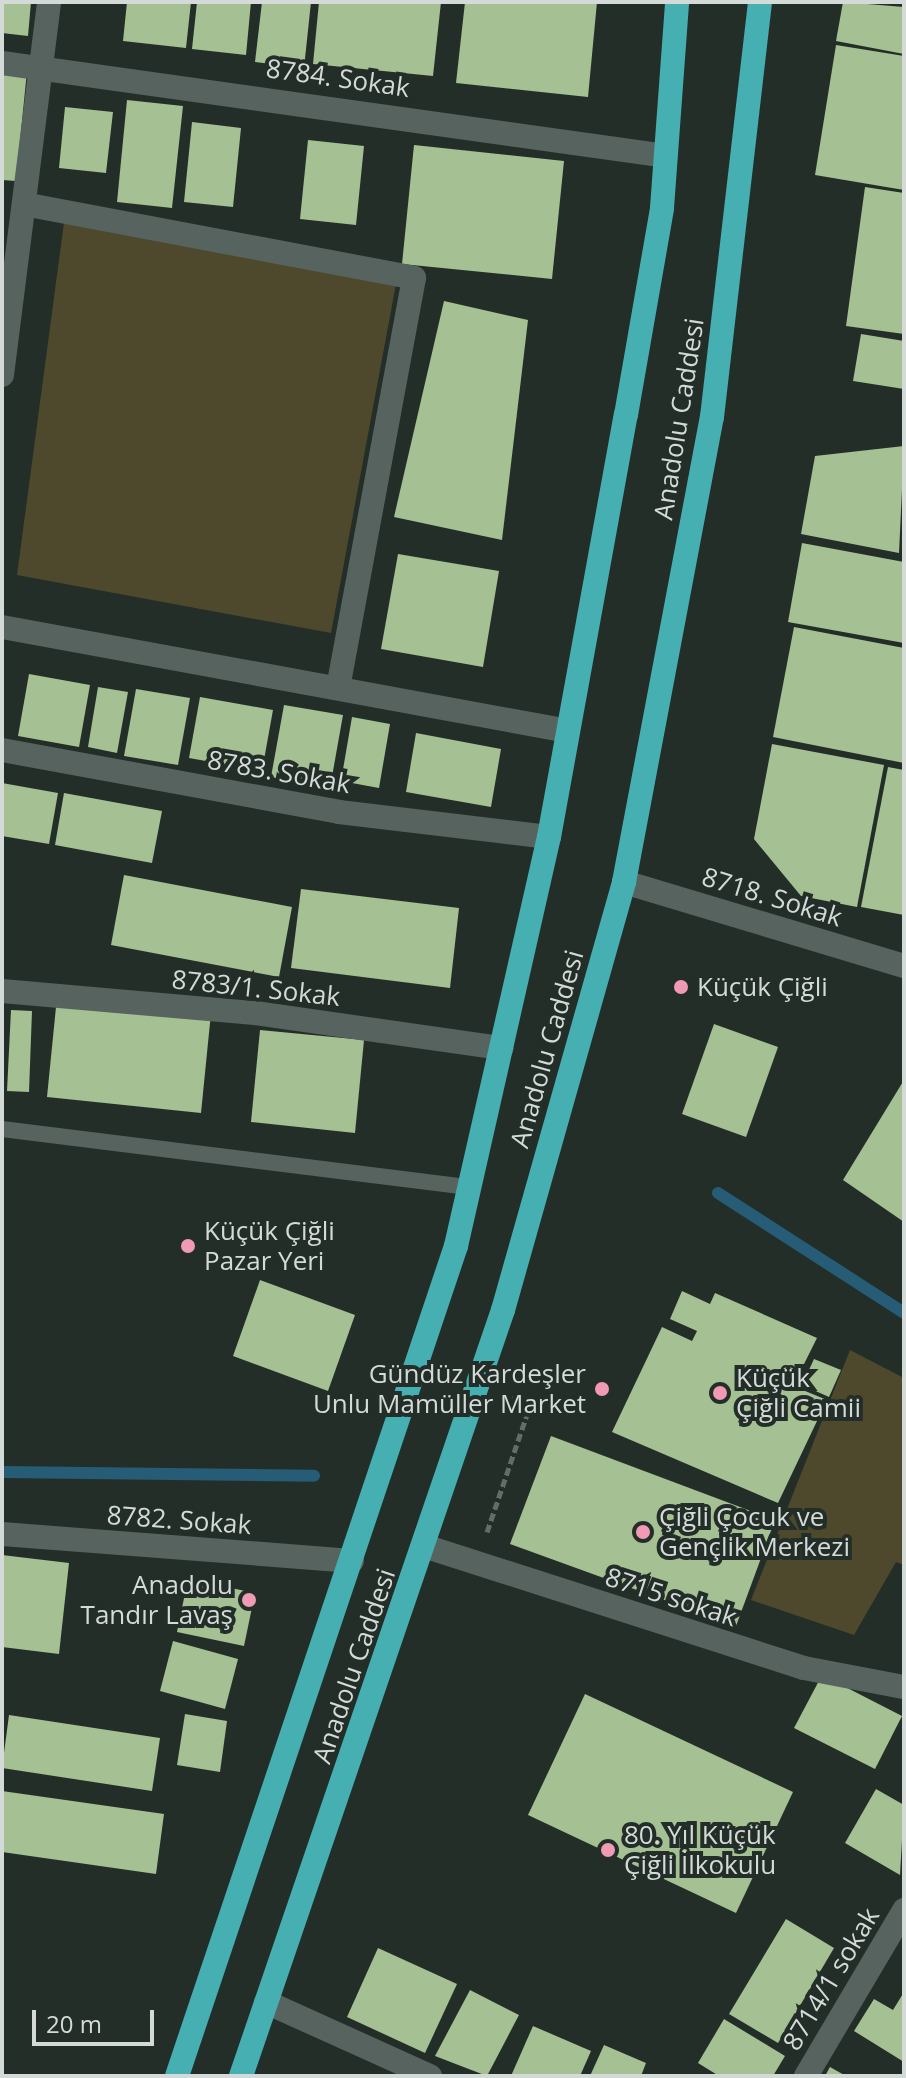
<!DOCTYPE html>
<html>
<head>
<meta charset="utf-8">
<style>
	body { margin:0 }
	#map { position:relative; width:906px; height:2078px; overflow:hidden; background:#232e29; font-family:"Open Sans",sans-serif }
	div>[style] { position:absolute }
	.green>* { inset:0; background:#4e492c }
	.stream>* { height:12px; margin:-6px; padding:0 6px; transform-origin:6px; border-radius:6px; background:#265c75 }
	.building>* { inset:0; background:#a5c092 }
	.path>* { height:5px; margin-top:-2.5px; transform-origin:0; background:repeating-linear-gradient(90deg,#636c67 0 8px,transparent 0 12px) }
	.lane>* { height:16px; margin:-8px; padding:0 8px; transform-origin:8px; border-radius:8px; background:#57635e }
	.street>* { height:24px; margin:-12px; padding:0 12px; transform-origin:12px; border-radius:12px; background:#57635e }
	.highway>* { height:24px; margin:-12px; padding:0 12px; transform-origin:12px; border-radius:12px; background:#45afb2 }
	.dots>* { width:22px; height:22px; translate:-50% -50%; box-sizing:border-box; border:4px solid #232e29; border-radius:50% }
	span { translate:-50% -50%; white-space:nowrap; text-align:center; line-height:1.15; -webkit-text-stroke:8px #232e29; paint-order:stroke }
	.street-label { font-size:26px; color:#d4dad7 }
	.poi-label { font-size:26px; color:#d4dad7 }
	.left { translate:0 -50%; text-align:left }
	.right { translate:-100% -50%; text-align:right }
	.frame { position:absolute; inset:0; border:4px solid #d4dad7; pointer-events:none }
	.scale { position:absolute; left:32px; top:2010px; width:122px; height:36px; box-sizing:border-box; border:4px solid #d4dad7; border-top:0; padding-left:10px; font-size:24px; line-height:28px; white-space:nowrap; color:#d4dad7; -webkit-text-stroke:6px #232e29; paint-order:stroke }
</style>
</head>
<body>
<div id="map">
	<div class="green">
		<div style="clip-path:polygon(65px 215px,396px 284px,331px 633px,17px 575px)"></div>
		<div style="clip-path:polygon(850px 1350px,904px 1378px,904px 1565px,896px 1562px,854px 1635px,751px 1600px)"></div>
	</div>
	<div class="stream">
		<div style="left:718px;top:1193px;width:221px;rotate:32.8deg"></div>
		<div style="left:2px;top:1472px;width:312px;rotate:0.7deg"></div>
	</div>
	<div class="building">
		<div style="clip-path:polygon(2px 2px,31px 2px,28px 36px,2px 33px)"></div>
		<div style="clip-path:polygon(127px 2px,191px 2px,186px 48px,123px 41px)"></div>
		<div style="clip-path:polygon(197px 2px,251px 2px,246px 55px,192px 49px)"></div>
		<div style="clip-path:polygon(262px 2px,311px 2px,304px 68px,255px 62px)"></div>
		<div style="clip-path:polygon(319px 2px,441px 2px,433px 76px,313px 64px)"></div>
		<div style="clip-path:polygon(465px 2px,597px 2px,588px 97px,456px 83px)"></div>
		<div style="clip-path:polygon(843px 2px,904px 7px,904px 54px,836px 41px)"></div>
		<div style="clip-path:polygon(836px 45px,904px 56px,904px 190px,815px 175px)"></div>
		<div style="clip-path:polygon(2px 69px,27px 71px,16px 181px,2px 180px)"></div>
		<div style="clip-path:polygon(127px 100px,183px 106px,172px 208px,117px 202px)"></div>
		<div style="clip-path:polygon(65px 107px,113px 112px,106px 173px,59px 168px)"></div>
		<div style="clip-path:polygon(192px 122px,241px 128px,233px 207px,184px 202px)"></div>
		<div style="clip-path:polygon(308px 140px,364px 146px,356px 225px,300px 219px)"></div>
		<div style="clip-path:polygon(414px 145px,564px 161px,552px 279px,402px 264px)"></div>
		<div style="clip-path:polygon(865px 187px,904px 193px,904px 334px,846px 326px)"></div>
		<div style="clip-path:polygon(444px 301px,528px 320px,502px 540px,394px 517px)"></div>
		<div style="clip-path:polygon(861px 334px,904px 341px,904px 389px,853px 381px)"></div>
		<div style="clip-path:polygon(904px 446px,899px 553px,801px 534px,815px 456px)"></div>
		<div style="clip-path:polygon(802px 543px,904px 562px,904px 643px,788px 622px)"></div>
		<div style="clip-path:polygon(398px 554px,499px 571px,483px 667px,381px 649px)"></div>
		<div style="clip-path:polygon(794px 627px,904px 648px,904px 763px,773px 737px)"></div>
		<div style="clip-path:polygon(29px 674px,90px 685px,79px 747px,18px 736px)"></div>
		<div style="clip-path:polygon(98px 687px,128px 692px,117px 753px,88px 747px)"></div>
		<div style="clip-path:polygon(136px 689px,190px 698px,178px 765px,124px 756px)"></div>
		<div style="clip-path:polygon(200px 697px,273px 710px,262px 771px,189px 758px)"></div>
		<div style="clip-path:polygon(284px 705px,343px 715px,330px 788px,271px 777px)"></div>
		<div style="clip-path:polygon(352px 717px,390px 724px,379px 788px,341px 781px)"></div>
		<div style="clip-path:polygon(416px 733px,501px 749px,491px 807px,406px 792px)"></div>
		<div style="clip-path:polygon(772px 744px,884px 765px,857px 907px,801px 896px,754px 839px)"></div>
		<div style="clip-path:polygon(888px 767px,904px 770px,904px 915px,861px 907px)"></div>
		<div style="clip-path:polygon(2px 783px,58px 793px,49px 844px,2px 836px)"></div>
		<div style="clip-path:polygon(64px 793px,162px 811px,152px 863px,55px 845px)"></div>
		<div style="clip-path:polygon(124px 875px,292px 907px,279px 977px,111px 945px)"></div>
		<div style="clip-path:polygon(301px 889px,459px 908px,450px 988px,291px 968px)"></div>
		<div style="clip-path:polygon(57px 997px,211px 1013px,201px 1113px,47px 1097px)"></div>
		<div style="clip-path:polygon(11px 1010px,32px 1011px,29px 1092px,7px 1091px)"></div>
		<div style="clip-path:polygon(714px 1024px,778px 1047px,746px 1137px,682px 1114px)"></div>
		<div style="clip-path:polygon(260px 1030px,364px 1040px,355px 1133px,251px 1122px)"></div>
		<div style="clip-path:polygon(904px 1080px,904px 1222px,843px 1180px)"></div>
		<div style="clip-path:polygon(260px 1280px,355px 1315px,328px 1391px,233px 1356px)"></div>
		<div style="clip-path:polygon(682px 1291px,710px 1304px,715px 1293px,817px 1338px,793px 1386px,827px 1400px,778px 1503px,612px 1432px,662px 1327px,692px 1341px,697px 1331px,670px 1319px)"></div>
		<div style="clip-path:polygon(814px 1359px,841px 1370px,829px 1397px,802px 1385px)"></div>
		<div style="clip-path:polygon(551px 1436px,775px 1520px,736px 1626px,510px 1544px)"></div>
		<div style="clip-path:polygon(2px 1555px,69px 1563px,59px 1654px,2px 1647px)"></div>
		<div style="clip-path:polygon(188px 1579px,255px 1593px,244px 1646px,177px 1632px)"></div>
		<div style="clip-path:polygon(173px 1641px,238px 1659px,225px 1709px,160px 1691px)"></div>
		<div style="clip-path:polygon(822px 1675px,902px 1716px,875px 1769px,794px 1728px)"></div>
		<div style="clip-path:polygon(585px 1694px,793px 1792px,736px 1913px,528px 1815px)"></div>
		<div style="clip-path:polygon(185px 1714px,227px 1721px,220px 1772px,177px 1765px)"></div>
		<div style="clip-path:polygon(9px 1715px,160px 1738px,152px 1791px,2px 1768px)"></div>
		<div style="clip-path:polygon(876px 1789px,904px 1805px,900px 1875px,845px 1843px)"></div>
		<div style="clip-path:polygon(2px 1791px,164px 1814px,156px 1874px,2px 1852px)"></div>
		<div style="clip-path:polygon(786px 1919px,834px 1948px,778px 2043px,729px 2014px)"></div>
		<div style="clip-path:polygon(378px 1948px,457px 1984px,425px 2053px,347px 2017px)"></div>
		<div style="clip-path:polygon(470px 1990px,519px 2015px,487px 2076px,435px 2056px)"></div>
		<div style="clip-path:polygon(904px 1992px,904px 2062px,854px 2031px,874px 1999px,893px 2010px)"></div>
		<div style="clip-path:polygon(724px 2019px,785px 2056px,773px 2076px,719px 2076px,698px 2063px)"></div>
		<div style="clip-path:polygon(533px 2026px,591px 2051px,580px 2076px,511px 2076px)"></div>
		<div style="clip-path:polygon(604px 2045px,646px 2063px,641px 2076px,590px 2076px)"></div>
		<div style="clip-path:polygon(830px 2067px,846px 2076px,825px 2076px)"></div>
	</div>
	<div class="path">
		<div style="left:487px;top:1532px;width:136px;rotate:-71.2deg"></div>
		<div style="left:531px;top:1403px;width:26px;rotate:-167deg"></div>
	</div>
	<div class="lane">
		<div style="left:2px;top:1129px;width:472px;rotate:7.1deg"></div>
	</div>
	<div class="street">
		<div style="left:2px;top:63px;width:670px;rotate:7.97deg"></div>
		<div style="left:29px;top:205px;width:392px;rotate:10.7deg"></div>
		<div style="left:414px;top:278px;width:417px;rotate:100.5deg"></div>
		<div style="left:2px;top:375px;width:376px;rotate:-82.8deg"></div>
		<div style="left:2px;top:627px;width:575px;rotate:10.41deg"></div>
		<div style="left:2px;top:750px;width:343px;rotate:10.4deg"></div>
		<div style="left:339px;top:812px;width:211px;rotate:6.8deg"></div>
		<div style="left:624px;top:882px;width:292px;rotate:16.7deg"></div>
		<div style="left:2px;top:991px;width:254px;rotate:5deg"></div>
		<div style="left:255px;top:1013px;width:249px;rotate:8.1deg"></div>
		<div style="left:2px;top:1534px;width:351px;rotate:4.4deg"></div>
		<div style="left:424px;top:1546px;width:399px;rotate:17.8deg"></div>
		<div style="left:804px;top:1668px;width:102px;rotate:10.8deg"></div>
		<div style="left:266px;top:2002px;width:180px;rotate:24.3deg"></div>
		<div style="left:806px;top:2076px;width:193px;rotate:-59.4deg"></div>
	</div>
	<div class="highway">
		<div style="left:177px;top:2076px;width:876px;rotate:-71.42deg"></div>
		<div style="left:456px;top:1246px;width:419px;rotate:-77.2deg"></div>
		<div style="left:549px;top:837px;width:429px;rotate:-79.7deg"></div>
		<div style="left:626px;top:415px;width:210px;rotate:-80.1deg"></div>
		<div style="left:662px;top:208px;width:207px;rotate:-85.8deg"></div>
		<div style="left:241px;top:2076px;width:810px;rotate:-71.12deg"></div>
		<div style="left:503px;top:1310px;width:445px;rotate:-74.2deg"></div>
		<div style="left:624px;top:882px;width:473px;rotate:-79.3deg"></div>
		<div style="left:712px;top:417px;width:418px;rotate:-83.4deg"></div>
	</div>
	<div class="dots">
		<div style="left:681px;top:987px;background:#f09ab4"></div>
		<div style="left:188px;top:1246px;background:#f09ab4"></div>
		<div style="left:602px;top:1389px;background:#f09ab4"></div>
		<div style="left:720px;top:1393px;background:#f09ab4"></div>
		<div style="left:643px;top:1532px;background:#f09ab4"></div>
		<div style="left:249px;top:1600px;background:#f09ab4"></div>
		<div style="left:608px;top:1850px;background:#f09ab4"></div>
	</div>
	<div class="street-label">
		<span style="left:338px;top:78px;rotate:8deg">8784. Sokak</span>
		<span style="left:679px;top:419px;rotate:-81deg">Anadolu Caddesi</span>
		<span style="left:279px;top:772px;rotate:10deg">8783. Sokak</span>
		<span style="left:772px;top:897px;rotate:17deg">8718. Sokak</span>
		<span style="left:256px;top:988px;rotate:6deg">8783/1. Sokak</span>
		<span style="left:547px;top:1049px;rotate:-74deg">Anadolu Caddesi</span>
		<span style="left:179px;top:1520px;rotate:4deg">8782. Sokak</span>
		<span style="left:671px;top:1597px;rotate:18deg">8715 sokak</span>
		<span style="left:354px;top:1666px;rotate:-71deg">Anadolu Caddesi</span>
		<span style="left:831px;top:1979px;rotate:-59deg">8714/1 sokak</span>
	</div>
	<div class="poi-label">
		<span class="left" style="left:697px;top:987px">Küçük Çiğli</span>
		<span class="left" style="left:204px;top:1246px">Küçük Çiğli<br>Pazar Yeri</span>
		<span class="right" style="left:586px;top:1389px">Gündüz Kardeşler<br>Unlu Mamüller Market</span>
		<span class="left" style="left:736px;top:1393px">Küçük<br>Çiğli Camii</span>
		<span class="left" style="left:659px;top:1532px">Çiğli Çocuk ve<br>Gençlik Merkezi</span>
		<span class="right" style="left:233px;top:1600px">Anadolu<br>Tandır Lavaş</span>
		<span class="left" style="left:624px;top:1850px">80. Yıl Küçük<br>Çiğli İlkokulu</span>
	</div>
	<div class="frame"></div>
	<div class="scale">20 m</div>
</div>
</body>
</html>
